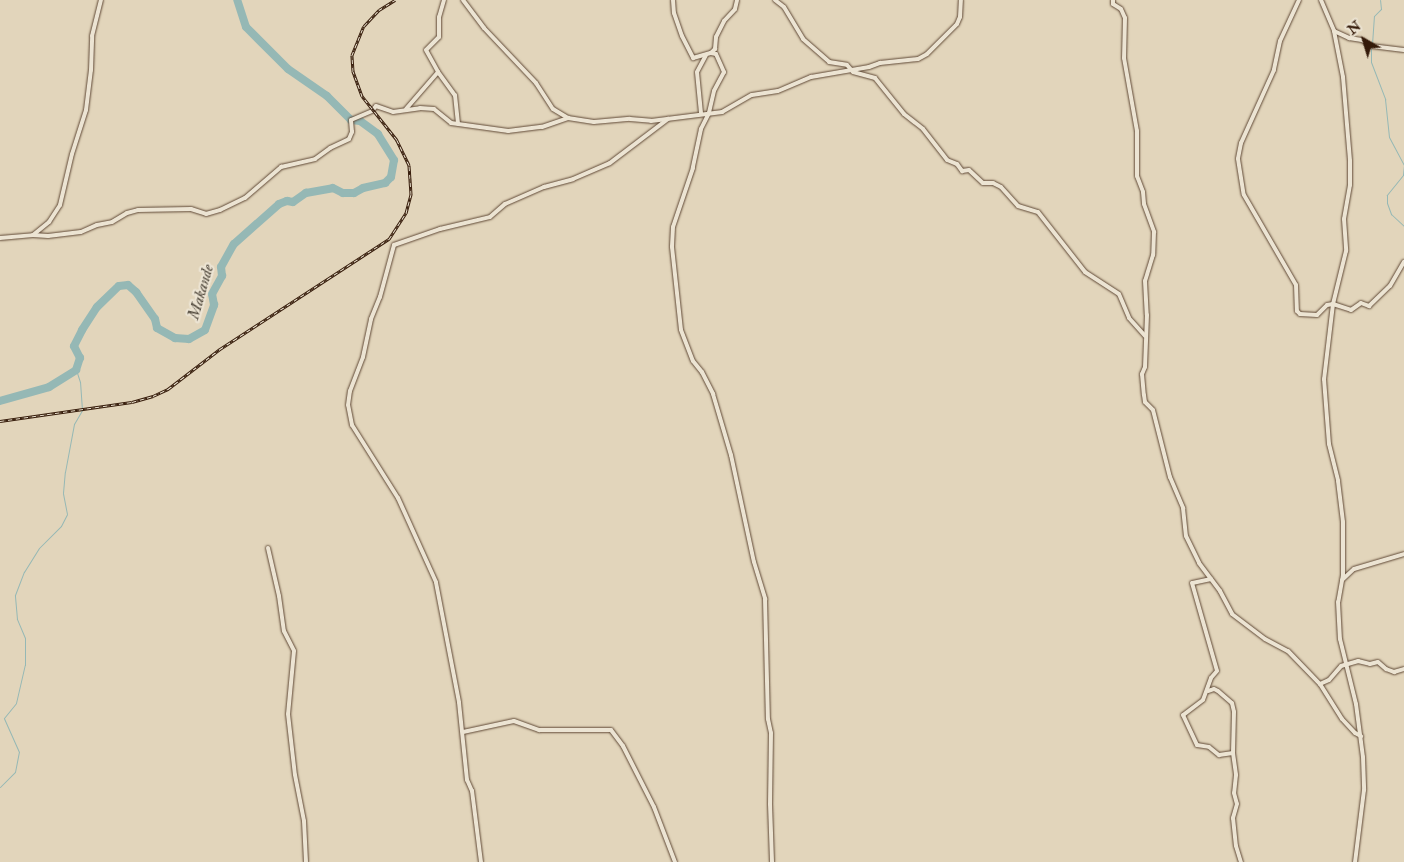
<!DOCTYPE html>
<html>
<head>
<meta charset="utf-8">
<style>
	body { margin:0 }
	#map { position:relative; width:1404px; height:862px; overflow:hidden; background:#e2d5bb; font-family:"IM FELL Double Pica",serif }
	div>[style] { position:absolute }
	.stream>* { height:1px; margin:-0.5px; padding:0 0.5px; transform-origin:0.5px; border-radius:0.5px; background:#95b8b5 }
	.river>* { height:8px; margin:-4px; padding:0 4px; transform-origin:4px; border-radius:4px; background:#95b8b5 }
	.roads { filter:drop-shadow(0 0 1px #604936) drop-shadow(0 0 1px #604936) }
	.minor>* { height:4px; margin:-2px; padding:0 2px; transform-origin:2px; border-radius:2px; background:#ece4d3 }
	.rail>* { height:3px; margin-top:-1.5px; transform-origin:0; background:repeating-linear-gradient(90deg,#ece4d3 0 4px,#341a09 0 8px); box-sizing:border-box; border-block:1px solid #341a09 }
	span { translate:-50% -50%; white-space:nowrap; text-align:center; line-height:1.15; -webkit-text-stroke:4.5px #ece4d3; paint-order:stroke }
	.water-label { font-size:16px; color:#51493d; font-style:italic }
	.north { position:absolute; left:1339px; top:15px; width:50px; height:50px; -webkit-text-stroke:4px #ece4d3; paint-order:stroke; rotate:321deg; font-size:14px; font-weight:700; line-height:20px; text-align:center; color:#341a09 }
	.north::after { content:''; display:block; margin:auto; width:18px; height:22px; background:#341a09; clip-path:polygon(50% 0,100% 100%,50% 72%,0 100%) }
</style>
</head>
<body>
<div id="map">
	<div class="stream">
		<div style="left:1372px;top:44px;width:28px;rotate:-86deg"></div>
		<div style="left:1374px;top:16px;width:10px;rotate:-45deg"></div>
		<div style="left:1381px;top:9px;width:9px;rotate:-96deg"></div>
		<div style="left:1371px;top:48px;width:14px;rotate:90deg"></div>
		<div style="left:1371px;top:62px;width:40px;rotate:69deg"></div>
		<div style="left:1385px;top:99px;width:38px;rotate:84deg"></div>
		<div style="left:1389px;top:137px;width:32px;rotate:62deg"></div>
		<div style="left:1404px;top:165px;width:10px;rotate:96deg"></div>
		<div style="left:1403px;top:175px;width:26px;rotate:129deg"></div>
		<div style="left:1387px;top:195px;width:8px;rotate:90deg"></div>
		<div style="left:1387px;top:203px;width:12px;rotate:70deg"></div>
		<div style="left:1391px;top:214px;width:18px;rotate:43deg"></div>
		<div style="left:0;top:787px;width:21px;rotate:-45deg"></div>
		<div style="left:15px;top:772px;width:20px;rotate:-79deg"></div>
		<div style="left:19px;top:752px;width:37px;rotate:-114deg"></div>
		<div style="left:4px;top:718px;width:19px;rotate:-51deg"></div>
		<div style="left:16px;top:703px;width:39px;rotate:-77deg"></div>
		<div style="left:25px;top:665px;width:27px;rotate:-90deg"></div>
		<div style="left:25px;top:638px;width:21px;rotate:-113deg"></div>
		<div style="left:17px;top:619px;width:24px;rotate:-95deg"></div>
		<div style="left:15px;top:595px;width:25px;rotate:-69deg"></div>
		<div style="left:24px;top:572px;width:28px;rotate:-58deg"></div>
		<div style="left:39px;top:548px;width:31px;rotate:-45deg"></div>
		<div style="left:61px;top:526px;width:13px;rotate:-63deg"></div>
		<div style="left:67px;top:514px;width:21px;rotate:-101deg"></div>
		<div style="left:63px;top:493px;width:21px;rotate:-85deg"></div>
		<div style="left:65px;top:472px;width:49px;rotate:-79.4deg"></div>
		<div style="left:74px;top:424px;width:16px;rotate:-60deg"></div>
		<div style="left:82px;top:410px;width:28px;rotate:-94deg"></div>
		<div style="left:80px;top:382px;width:13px;rotate:-108deg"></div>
	</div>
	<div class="river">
		<div style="left:0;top:401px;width:51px;rotate:-15.9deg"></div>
		<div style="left:49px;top:387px;width:32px;rotate:-32deg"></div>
		<div style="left:76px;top:370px;width:13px;rotate:-72deg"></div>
		<div style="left:80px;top:358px;width:13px;rotate:-117deg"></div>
		<div style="left:74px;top:346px;width:18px;rotate:-63deg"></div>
		<div style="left:82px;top:330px;width:27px;rotate:-57deg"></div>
		<div style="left:97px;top:307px;width:30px;rotate:-44deg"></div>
		<div style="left:119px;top:286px;width:9px;rotate:-6deg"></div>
		<div style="left:128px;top:285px;width:11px;rotate:41deg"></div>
		<div style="left:136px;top:292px;width:33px;rotate:55deg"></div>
		<div style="left:155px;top:319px;width:9px;rotate:77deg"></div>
		<div style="left:157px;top:328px;width:21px;rotate:29deg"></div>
		<div style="left:175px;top:338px;width:14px;rotate:4deg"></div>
		<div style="left:189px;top:339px;width:18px;rotate:-29deg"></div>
		<div style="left:205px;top:330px;width:27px;rotate:-70deg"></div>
		<div style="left:214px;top:305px;width:11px;rotate:-100deg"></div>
		<div style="left:212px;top:294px;width:21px;rotate:-61deg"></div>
		<div style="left:222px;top:276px;width:9px;rotate:-96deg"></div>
		<div style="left:221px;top:267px;width:26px;rotate:-61deg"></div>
		<div style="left:234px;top:244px;width:60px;rotate:-41.6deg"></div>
		<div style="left:279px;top:204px;width:9px;rotate:-21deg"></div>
		<div style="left:287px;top:201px;width:6px;rotate:9deg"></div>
		<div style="left:293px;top:202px;width:16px;rotate:-35deg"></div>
		<div style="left:306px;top:193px;width:27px;rotate:-10deg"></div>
		<div style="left:333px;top:188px;width:11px;rotate:27deg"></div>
		<div style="left:343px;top:193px;width:11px"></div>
		<div style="left:354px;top:193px;width:10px;rotate:-29deg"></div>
		<div style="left:363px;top:188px;width:23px;rotate:-13deg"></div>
		<div style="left:385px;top:183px;width:8px;rotate:-45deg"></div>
		<div style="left:391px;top:177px;width:17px;rotate:-80deg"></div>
		<div style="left:394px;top:160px;width:31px;rotate:-122deg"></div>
		<div style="left:378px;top:134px;width:22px;rotate:-144deg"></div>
		<div style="left:360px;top:121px;width:9px;rotate:-174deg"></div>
		<div style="left:351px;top:120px;width:34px;rotate:-135deg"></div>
		<div style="left:327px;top:96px;width:47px;rotate:-145.3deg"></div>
		<div style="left:288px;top:69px;width:59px;rotate:-135deg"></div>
		<div style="left:246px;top:27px;width:28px;rotate:-108deg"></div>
	</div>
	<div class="roads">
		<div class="minor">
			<div style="left:444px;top:0;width:18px;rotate:106deg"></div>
			<div style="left:439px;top:17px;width:20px;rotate:90deg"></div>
			<div style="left:439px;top:37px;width:18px;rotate:135deg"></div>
			<div style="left:426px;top:50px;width:25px;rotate:61deg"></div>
			<div style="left:438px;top:72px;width:29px;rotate:54deg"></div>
			<div style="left:455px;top:95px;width:29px;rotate:84deg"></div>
			<div style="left:463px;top:0;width:35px;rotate:53deg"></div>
			<div style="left:484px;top:28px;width:76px;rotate:46.6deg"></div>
			<div style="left:536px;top:83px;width:31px;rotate:57deg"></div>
			<div style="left:553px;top:109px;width:17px;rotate:31deg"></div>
			<div style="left:568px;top:118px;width:26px;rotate:9deg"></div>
			<div style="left:594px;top:122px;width:36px;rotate:-5deg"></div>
			<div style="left:630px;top:119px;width:21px;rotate:5deg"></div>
			<div style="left:651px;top:121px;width:72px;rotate:-7.2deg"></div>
			<div style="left:722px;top:112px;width:34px;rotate:-30deg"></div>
			<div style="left:752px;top:95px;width:26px;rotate:-9deg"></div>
			<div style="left:778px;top:91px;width:36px;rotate:-23deg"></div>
			<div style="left:811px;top:77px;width:59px;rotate:-9.8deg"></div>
			<div style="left:869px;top:67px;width:12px;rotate:-20deg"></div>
			<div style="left:880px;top:63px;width:38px;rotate:-6deg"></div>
			<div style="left:918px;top:59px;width:10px;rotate:-29deg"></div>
			<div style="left:927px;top:54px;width:42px;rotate:-45deg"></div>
			<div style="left:957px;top:24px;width:8px;rotate:-67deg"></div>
			<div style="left:960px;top:17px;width:17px;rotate:-87deg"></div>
			<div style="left:673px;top:0;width:13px;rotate:86deg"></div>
			<div style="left:674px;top:13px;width:24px;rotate:71deg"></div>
			<div style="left:682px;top:36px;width:25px;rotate:63deg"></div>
			<div style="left:693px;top:58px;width:19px;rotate:-16deg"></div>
			<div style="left:711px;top:53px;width:5px;rotate:11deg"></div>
			<div style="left:716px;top:54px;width:20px;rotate:66deg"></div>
			<div style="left:724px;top:72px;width:21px;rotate:118deg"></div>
			<div style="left:714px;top:91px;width:23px;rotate:103deg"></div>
			<div style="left:709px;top:113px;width:18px;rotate:117deg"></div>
			<div style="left:701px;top:129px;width:40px;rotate:102deg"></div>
			<div style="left:693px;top:168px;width:62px;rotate:108.7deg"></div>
			<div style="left:673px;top:227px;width:20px;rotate:93deg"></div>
			<div style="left:672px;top:247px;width:83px;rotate:83.8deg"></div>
			<div style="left:681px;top:330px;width:33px;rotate:69deg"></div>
			<div style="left:693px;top:361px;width:14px;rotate:51deg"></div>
			<div style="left:702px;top:372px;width:25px;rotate:63deg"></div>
			<div style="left:713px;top:394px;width:64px;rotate:73.6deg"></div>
			<div style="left:731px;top:455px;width:109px;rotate:77.9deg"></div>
			<div style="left:754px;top:562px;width:39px;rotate:73deg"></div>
			<div style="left:765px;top:599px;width:120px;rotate:88.6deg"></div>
			<div style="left:768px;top:719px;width:14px;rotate:78deg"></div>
			<div style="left:771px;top:733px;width:71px;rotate:90.8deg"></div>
			<div style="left:770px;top:804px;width:58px;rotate:88deg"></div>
			<div style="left:775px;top:0;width:11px;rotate:38deg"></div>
			<div style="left:784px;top:7px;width:37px;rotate:59deg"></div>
			<div style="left:803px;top:39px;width:35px;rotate:41deg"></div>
			<div style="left:829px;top:62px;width:18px;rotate:9deg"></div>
			<div style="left:847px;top:65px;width:9px;rotate:49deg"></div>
			<div style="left:853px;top:72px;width:23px;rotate:15deg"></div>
			<div style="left:875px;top:78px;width:46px;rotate:51.1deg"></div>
			<div style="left:904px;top:114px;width:24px;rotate:38deg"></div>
			<div style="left:923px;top:129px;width:39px;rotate:52deg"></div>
			<div style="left:947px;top:160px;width:11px;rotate:22deg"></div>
			<div style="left:957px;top:164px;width:9px;rotate:54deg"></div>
			<div style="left:962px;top:171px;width:7px;rotate:-8deg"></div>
			<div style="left:969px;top:170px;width:19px;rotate:43deg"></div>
			<div style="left:983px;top:183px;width:10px"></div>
			<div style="left:993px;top:183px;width:9px;rotate:27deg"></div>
			<div style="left:1001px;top:187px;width:25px;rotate:48deg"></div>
			<div style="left:1018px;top:206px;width:21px;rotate:17deg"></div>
			<div style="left:1038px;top:212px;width:76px;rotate:51.9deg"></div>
			<div style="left:1085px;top:272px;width:40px;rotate:32.9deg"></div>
			<div style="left:1119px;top:294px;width:26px;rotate:67deg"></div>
			<div style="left:1129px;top:318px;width:24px;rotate:48deg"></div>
			<div style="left:1113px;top:0;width:4px;rotate:90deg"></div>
			<div style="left:1113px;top:4px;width:9px;rotate:32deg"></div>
			<div style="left:1121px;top:9px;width:10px;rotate:66deg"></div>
			<div style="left:1125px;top:18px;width:40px;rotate:91.4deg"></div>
			<div style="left:1124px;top:58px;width:74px;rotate:79.9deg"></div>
			<div style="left:1137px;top:131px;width:45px;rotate:90deg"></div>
			<div style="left:1137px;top:176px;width:17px;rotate:69deg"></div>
			<div style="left:1143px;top:192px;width:12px;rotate:85deg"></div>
			<div style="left:1144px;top:204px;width:30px;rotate:70deg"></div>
			<div style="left:1154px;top:232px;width:23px;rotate:92deg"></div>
			<div style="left:1153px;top:255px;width:27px;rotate:107deg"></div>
			<div style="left:1145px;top:281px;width:34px;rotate:87deg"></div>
			<div style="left:1147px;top:315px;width:52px;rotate:92.2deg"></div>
			<div style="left:1145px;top:367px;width:8px;rotate:113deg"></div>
			<div style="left:1142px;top:374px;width:21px;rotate:85deg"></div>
			<div style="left:1144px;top:395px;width:7px;rotate:82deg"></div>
			<div style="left:1145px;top:402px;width:11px;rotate:45deg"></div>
			<div style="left:1153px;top:410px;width:69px;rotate:75.8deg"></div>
			<div style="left:1170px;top:477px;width:34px;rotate:67deg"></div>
			<div style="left:1183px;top:508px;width:28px;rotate:84deg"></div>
			<div style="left:1186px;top:536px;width:30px;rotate:64deg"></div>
			<div style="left:1199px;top:563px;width:35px;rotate:53deg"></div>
			<div style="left:1220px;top:591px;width:26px;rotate:62deg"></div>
			<div style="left:1232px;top:614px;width:41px;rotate:37.1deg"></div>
			<div style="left:1265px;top:639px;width:26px;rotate:28deg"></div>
			<div style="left:1288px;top:651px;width:46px;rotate:45.9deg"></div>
			<div style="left:1320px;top:684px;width:41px;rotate:57.8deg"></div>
			<div style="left:1342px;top:719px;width:19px;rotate:47deg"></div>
			<div style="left:1355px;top:733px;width:7px;rotate:27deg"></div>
			<div style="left:1299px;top:0;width:45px;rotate:114.9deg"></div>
			<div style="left:1280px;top:41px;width:30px;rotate:102deg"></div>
			<div style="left:1274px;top:70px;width:80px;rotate:114.3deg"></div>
			<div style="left:1241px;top:143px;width:16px;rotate:101deg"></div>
			<div style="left:1238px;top:159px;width:36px;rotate:81deg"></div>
			<div style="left:1244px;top:195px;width:104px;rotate:60deg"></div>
			<div style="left:1296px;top:285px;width:26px;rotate:88deg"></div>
			<div style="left:1297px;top:311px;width:4px;rotate:45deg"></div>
			<div style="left:1300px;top:314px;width:17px;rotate:3deg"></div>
			<div style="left:1317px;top:315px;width:14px;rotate:-45deg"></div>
			<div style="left:1327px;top:305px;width:6px;rotate:-9deg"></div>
			<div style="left:1333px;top:304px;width:19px;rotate:18deg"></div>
			<div style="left:1351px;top:310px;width:12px;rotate:-35deg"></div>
			<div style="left:1361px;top:303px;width:9px;rotate:21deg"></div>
			<div style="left:1369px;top:306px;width:29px;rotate:-44deg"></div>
			<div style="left:1390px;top:286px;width:28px;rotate:-60deg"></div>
			<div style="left:1321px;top:0;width:34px;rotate:67deg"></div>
			<div style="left:1334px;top:31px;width:47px;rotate:78.9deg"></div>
			<div style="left:1343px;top:77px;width:84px;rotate:85.2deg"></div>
			<div style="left:1350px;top:161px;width:24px;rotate:90deg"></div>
			<div style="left:1350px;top:185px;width:35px;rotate:100deg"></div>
			<div style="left:1344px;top:219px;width:32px;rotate:86deg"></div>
			<div style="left:1346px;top:251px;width:55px;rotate:103.8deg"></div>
			<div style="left:1333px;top:304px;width:76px;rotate:96.8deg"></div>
			<div style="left:1324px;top:379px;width:65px;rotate:85.6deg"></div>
			<div style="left:1329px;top:444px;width:38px;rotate:76deg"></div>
			<div style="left:1338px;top:481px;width:41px;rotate:83deg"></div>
			<div style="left:1343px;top:522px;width:53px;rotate:90deg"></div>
			<div style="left:1343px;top:575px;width:27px;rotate:100deg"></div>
			<div style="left:1338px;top:602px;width:37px;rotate:87deg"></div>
			<div style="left:1340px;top:639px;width:67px;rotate:76.2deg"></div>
			<div style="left:1356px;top:704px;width:53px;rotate:82.5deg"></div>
			<div style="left:1363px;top:757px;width:33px;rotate:88deg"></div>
			<div style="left:1364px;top:790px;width:73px;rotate:97.1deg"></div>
			<div style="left:1334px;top:31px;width:17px;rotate:25deg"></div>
			<div style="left:1349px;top:38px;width:13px;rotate:9deg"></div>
			<div style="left:1362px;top:40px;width:11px;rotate:34deg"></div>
			<div style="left:1371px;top:46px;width:33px;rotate:7deg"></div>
			<div style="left:711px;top:53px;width:6px;rotate:-45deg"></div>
			<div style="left:715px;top:49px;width:12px;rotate:-85deg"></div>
			<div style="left:716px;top:37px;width:18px;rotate:-63deg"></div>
			<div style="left:724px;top:21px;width:16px;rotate:-47deg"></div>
			<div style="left:735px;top:9px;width:9px;rotate:-77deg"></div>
			<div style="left:406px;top:109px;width:49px;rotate:-49.1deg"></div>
			<div style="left:701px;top:113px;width:41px;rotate:-95.6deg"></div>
			<div style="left:697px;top:72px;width:19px;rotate:-62deg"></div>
			<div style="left:33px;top:235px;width:15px;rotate:4deg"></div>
			<div style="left:48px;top:236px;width:33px;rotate:-7deg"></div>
			<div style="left:81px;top:232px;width:17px;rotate:-24deg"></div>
			<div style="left:97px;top:225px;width:15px;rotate:-11deg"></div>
			<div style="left:112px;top:222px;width:17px;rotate:-31deg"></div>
			<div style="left:127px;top:213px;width:11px;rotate:-15deg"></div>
			<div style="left:138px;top:210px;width:53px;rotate:-1.1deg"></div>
			<div style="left:191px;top:209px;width:16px;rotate:18deg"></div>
			<div style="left:206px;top:214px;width:15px;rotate:-16deg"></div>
			<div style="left:220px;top:210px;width:28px;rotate:-26deg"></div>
			<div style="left:245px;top:198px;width:48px;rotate:-40.7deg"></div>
			<div style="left:281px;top:167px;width:35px;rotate:-13deg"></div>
			<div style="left:315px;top:159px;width:19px;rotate:-36deg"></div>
			<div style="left:330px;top:148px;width:21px;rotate:-25deg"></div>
			<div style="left:349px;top:139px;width:8px;rotate:-67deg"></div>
			<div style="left:352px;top:132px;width:12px;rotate:-95deg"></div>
			<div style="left:351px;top:120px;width:23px;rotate:-23deg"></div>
			<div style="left:372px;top:111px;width:6px;rotate:-51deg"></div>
			<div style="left:376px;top:106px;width:18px;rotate:19deg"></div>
			<div style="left:393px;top:112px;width:27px;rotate:-8deg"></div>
			<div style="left:420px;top:108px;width:14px;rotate:4deg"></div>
			<div style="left:434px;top:109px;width:22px;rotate:39deg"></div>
			<div style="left:451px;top:123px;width:58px;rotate:8deg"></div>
			<div style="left:508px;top:131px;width:34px;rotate:-7deg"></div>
			<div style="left:542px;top:127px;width:28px;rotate:-19deg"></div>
			<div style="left:0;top:238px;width:33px;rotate:-5deg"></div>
			<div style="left:33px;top:235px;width:21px;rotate:-39deg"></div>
			<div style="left:49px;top:222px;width:20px;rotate:-57deg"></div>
			<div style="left:60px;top:205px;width:52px;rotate:-76.8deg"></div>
			<div style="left:72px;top:154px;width:46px;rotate:-72.3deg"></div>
			<div style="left:86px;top:110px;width:40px;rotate:-82.9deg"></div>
			<div style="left:91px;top:70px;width:34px;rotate:-88deg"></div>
			<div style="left:92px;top:36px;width:37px;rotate:-76deg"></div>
			<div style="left:268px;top:548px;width:49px;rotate:77.1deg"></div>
			<div style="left:279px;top:596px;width:35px;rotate:82deg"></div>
			<div style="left:284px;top:631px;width:22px;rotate:63deg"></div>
			<div style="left:294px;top:651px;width:63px;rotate:95.4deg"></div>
			<div style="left:288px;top:714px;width:61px;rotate:83.5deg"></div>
			<div style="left:295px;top:775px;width:47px;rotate:78.9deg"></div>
			<div style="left:304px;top:821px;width:41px;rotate:87.2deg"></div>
			<div style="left:1211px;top:579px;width:19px;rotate:168deg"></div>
			<div style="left:1192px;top:583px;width:91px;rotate:74.1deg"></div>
			<div style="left:1217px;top:671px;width:9px;rotate:131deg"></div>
			<div style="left:1211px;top:678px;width:23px;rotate:110deg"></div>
			<div style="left:1203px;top:700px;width:25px;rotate:143deg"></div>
			<div style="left:1183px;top:715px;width:33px;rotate:65deg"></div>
			<div style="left:1197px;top:745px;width:12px;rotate:9deg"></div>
			<div style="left:1209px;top:747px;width:13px;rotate:39deg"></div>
			<div style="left:1219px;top:755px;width:14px;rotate:-8deg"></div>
			<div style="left:1342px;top:580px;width:16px;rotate:-43deg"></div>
			<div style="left:1354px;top:569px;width:52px;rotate:-16.7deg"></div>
			<div style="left:1320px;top:684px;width:10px;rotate:-24deg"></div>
			<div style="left:1329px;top:680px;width:18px;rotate:-49deg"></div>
			<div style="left:1341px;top:666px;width:18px;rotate:-16deg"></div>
			<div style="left:1358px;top:661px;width:12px;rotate:14deg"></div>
			<div style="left:1370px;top:664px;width:8px;rotate:-14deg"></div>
			<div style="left:1378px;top:662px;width:11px;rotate:41deg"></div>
			<div style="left:1386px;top:669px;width:9px;rotate:21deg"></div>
			<div style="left:1394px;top:672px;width:10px;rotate:-17deg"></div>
			<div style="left:1208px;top:691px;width:6px;rotate:-18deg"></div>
			<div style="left:1214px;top:689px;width:4px;rotate:27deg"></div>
			<div style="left:1218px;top:691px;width:18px;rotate:41deg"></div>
			<div style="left:1232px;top:703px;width:9px;rotate:77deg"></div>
			<div style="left:1234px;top:712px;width:41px;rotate:91.4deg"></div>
			<div style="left:1233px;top:753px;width:22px;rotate:82deg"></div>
			<div style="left:1236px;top:775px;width:18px;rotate:96deg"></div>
			<div style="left:1234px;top:793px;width:11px;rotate:75deg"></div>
			<div style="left:1237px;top:804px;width:15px;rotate:106deg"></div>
			<div style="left:1233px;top:818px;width:28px;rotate:84deg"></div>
			<div style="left:1236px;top:846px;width:17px;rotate:73deg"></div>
			<div style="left:463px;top:732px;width:52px;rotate:-12.2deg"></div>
			<div style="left:514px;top:721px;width:27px;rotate:20deg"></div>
			<div style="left:539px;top:730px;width:72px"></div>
			<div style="left:611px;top:730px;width:20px;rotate:53deg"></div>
			<div style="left:623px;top:746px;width:68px;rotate:63.1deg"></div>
			<div style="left:654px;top:807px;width:59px;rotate:69.1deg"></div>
			<div style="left:481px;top:862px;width:72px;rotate:-97.2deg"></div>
			<div style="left:472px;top:791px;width:12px;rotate:-114deg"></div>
			<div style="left:467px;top:780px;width:78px;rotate:-95.9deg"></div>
			<div style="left:459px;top:702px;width:122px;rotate:-100.9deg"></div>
			<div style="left:436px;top:582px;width:92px;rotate:-114.3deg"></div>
			<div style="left:398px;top:498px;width:86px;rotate:-122.2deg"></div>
			<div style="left:352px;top:425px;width:20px;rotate:-101deg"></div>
			<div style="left:348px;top:405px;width:14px;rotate:-82deg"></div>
			<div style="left:350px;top:391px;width:36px;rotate:-69deg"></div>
			<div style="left:363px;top:357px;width:39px;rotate:-78deg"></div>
			<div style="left:371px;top:319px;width:24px;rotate:-68deg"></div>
			<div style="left:380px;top:297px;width:54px;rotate:-74.9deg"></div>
			<div style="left:394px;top:245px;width:49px;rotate:-19.2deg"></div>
			<div style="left:440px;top:229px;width:51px;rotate:-13.5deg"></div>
			<div style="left:490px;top:217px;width:20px;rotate:-41deg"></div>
			<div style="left:505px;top:204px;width:43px;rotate:-23.6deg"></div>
			<div style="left:544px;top:187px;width:30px;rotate:-15deg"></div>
			<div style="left:573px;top:179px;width:40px;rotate:-23.4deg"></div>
			<div style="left:610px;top:163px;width:73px;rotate:-37.2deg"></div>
		</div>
	</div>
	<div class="rail">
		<div style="left:0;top:421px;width:133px;rotate:-8.2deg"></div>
		<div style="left:132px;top:402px;width:22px;rotate:-16deg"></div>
		<div style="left:153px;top:396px;width:17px;rotate:-25deg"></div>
		<div style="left:168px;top:389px;width:66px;rotate:-37.6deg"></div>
		<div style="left:220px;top:349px;width:202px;rotate:-33.1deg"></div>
		<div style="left:389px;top:239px;width:31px;rotate:-57deg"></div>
		<div style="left:406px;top:213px;width:20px;rotate:-75deg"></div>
		<div style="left:411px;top:194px;width:29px;rotate:-94deg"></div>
		<div style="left:409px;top:165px;width:28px;rotate:-116deg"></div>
		<div style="left:397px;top:140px;width:56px;rotate:-128.5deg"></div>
		<div style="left:362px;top:96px;width:27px;rotate:-110deg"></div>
		<div style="left:353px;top:71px;width:16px;rotate:-94deg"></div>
		<div style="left:352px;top:55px;width:31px;rotate:-68deg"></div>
		<div style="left:364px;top:26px;width:22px;rotate:-47deg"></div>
		<div style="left:379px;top:10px;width:19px;rotate:-32deg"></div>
	</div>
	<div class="water-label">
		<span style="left:201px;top:292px;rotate:-74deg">Makande</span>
	</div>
	<div class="north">N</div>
</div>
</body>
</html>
